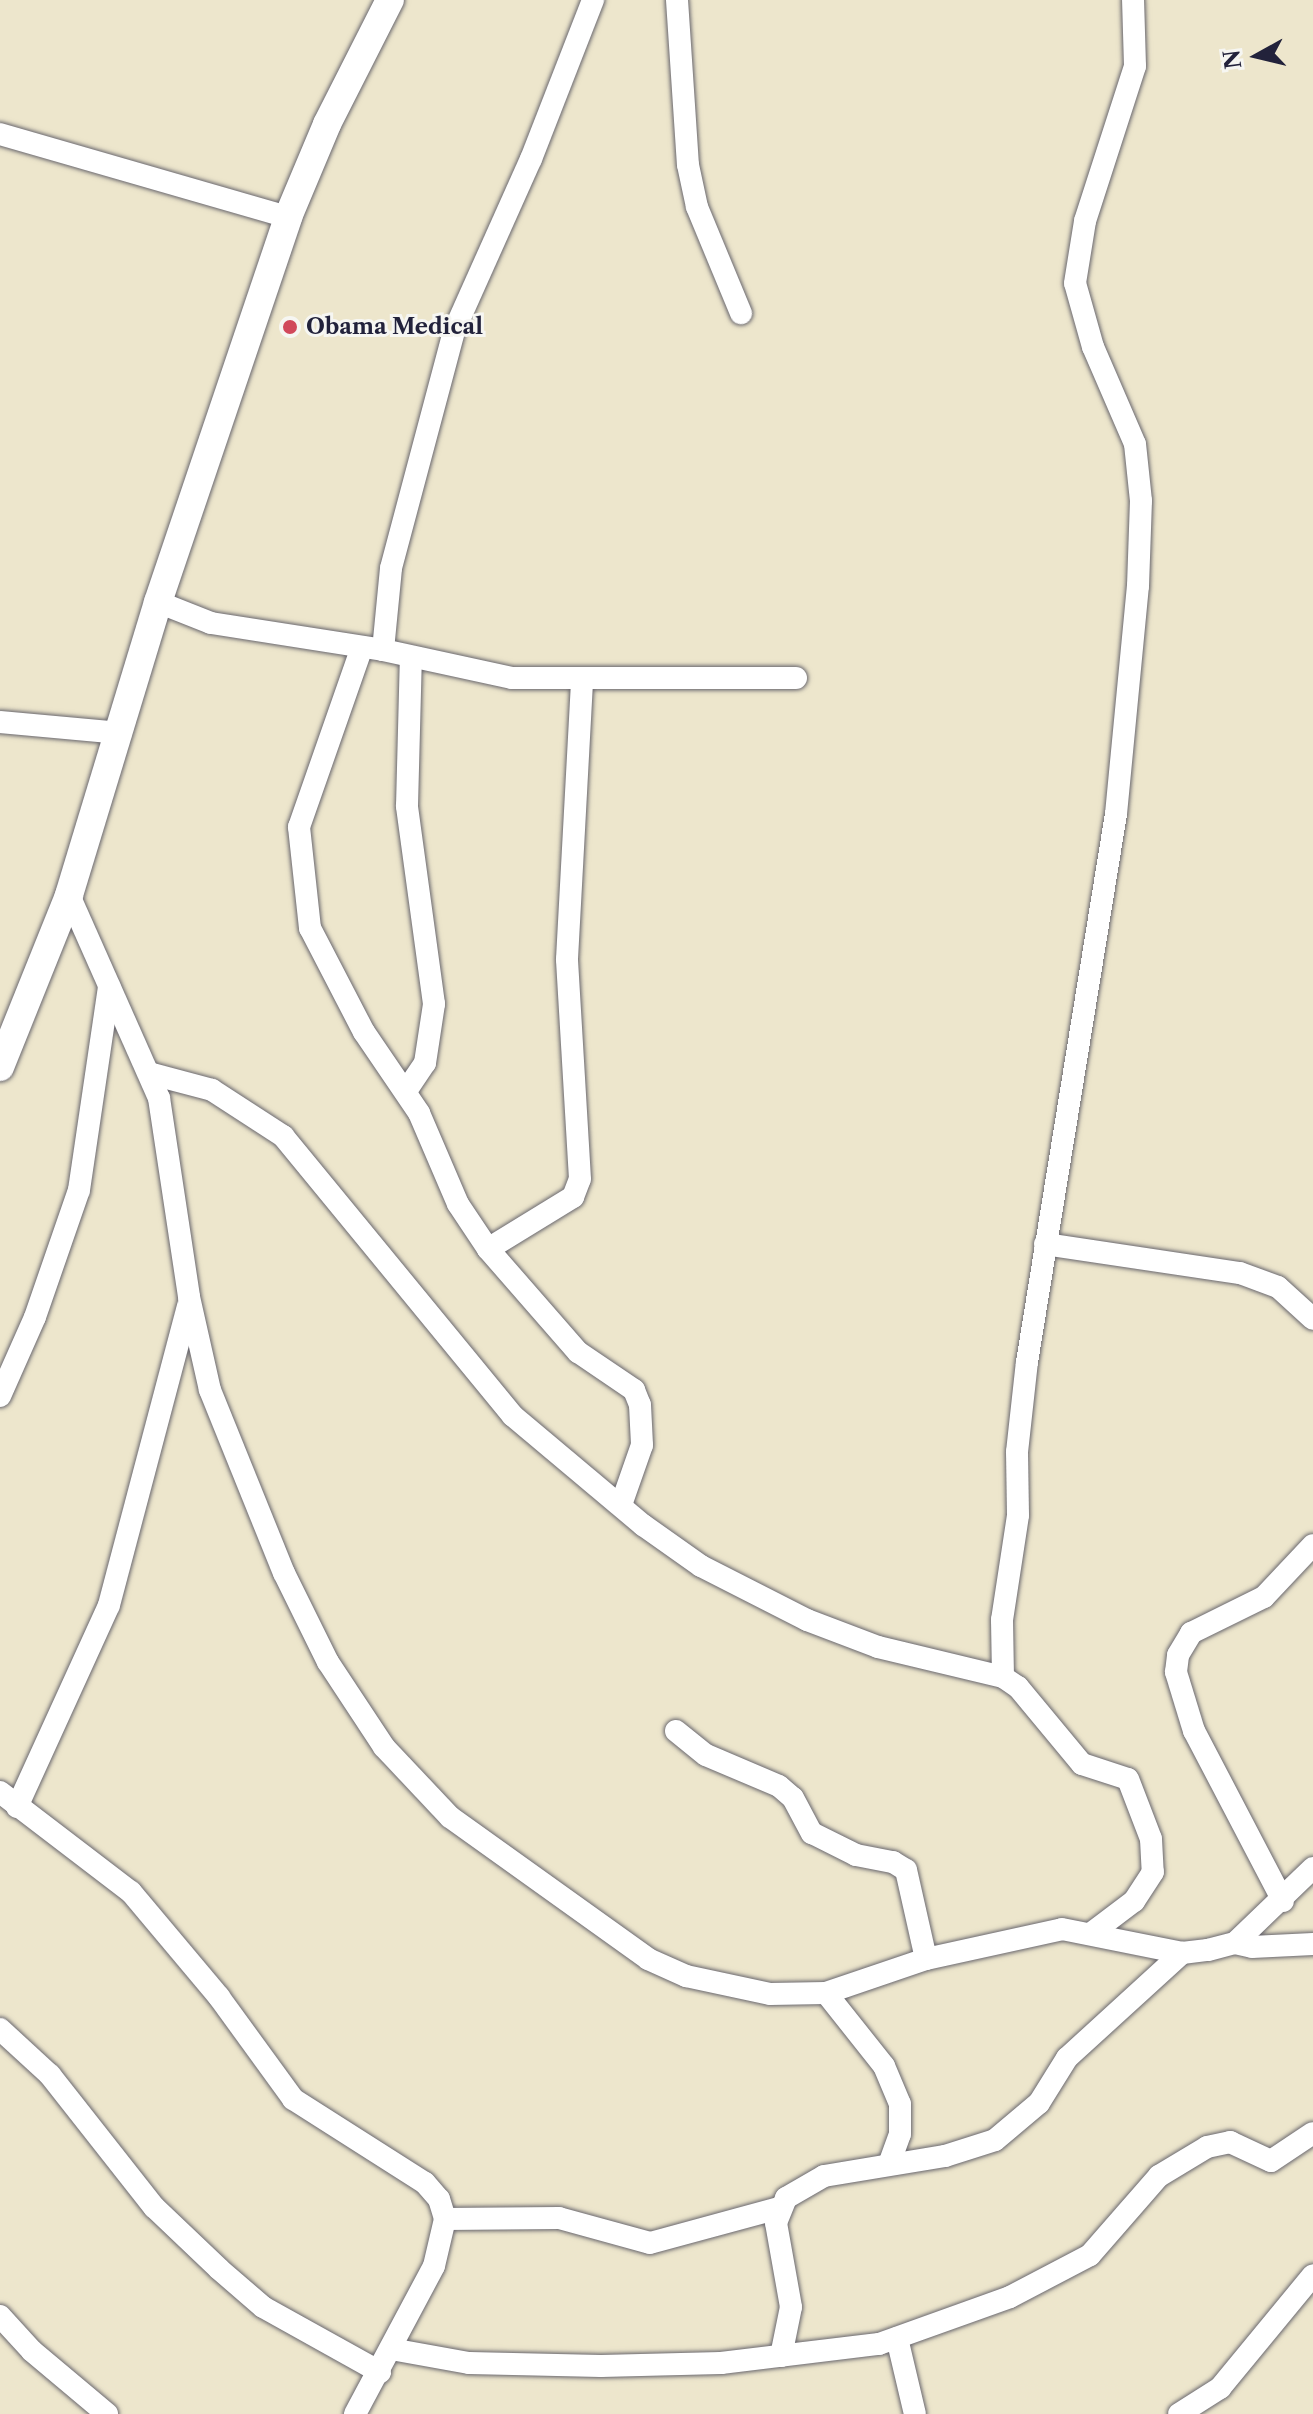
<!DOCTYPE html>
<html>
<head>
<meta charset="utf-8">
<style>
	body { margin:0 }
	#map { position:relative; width:1313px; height:2414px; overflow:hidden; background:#ede6cc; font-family:"Libre Caslon Text",serif }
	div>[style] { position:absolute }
	.roads { filter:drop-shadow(0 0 2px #69676e) drop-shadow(0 0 2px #69676e) }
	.minor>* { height:22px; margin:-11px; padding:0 11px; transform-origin:11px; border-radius:11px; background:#fff }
	.tertiary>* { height:28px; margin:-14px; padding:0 14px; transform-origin:14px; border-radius:14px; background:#fff }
	.dots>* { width:22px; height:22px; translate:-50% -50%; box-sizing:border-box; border:4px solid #f6f6f2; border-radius:50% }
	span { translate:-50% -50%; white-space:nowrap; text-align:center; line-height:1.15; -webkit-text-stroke:6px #f6f6f2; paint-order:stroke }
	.poi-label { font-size:22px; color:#22223b; font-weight:700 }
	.left { translate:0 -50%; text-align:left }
	.north { position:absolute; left:1217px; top:16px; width:80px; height:80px; -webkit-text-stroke:6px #f6f6f2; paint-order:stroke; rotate:262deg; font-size:22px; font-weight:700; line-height:32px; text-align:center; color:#22223b }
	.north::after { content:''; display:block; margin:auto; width:28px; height:36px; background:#22223b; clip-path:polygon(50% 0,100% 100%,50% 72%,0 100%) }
</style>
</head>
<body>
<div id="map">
	<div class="roads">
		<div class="minor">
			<div style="left:677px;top:0;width:165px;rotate:86.2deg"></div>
			<div style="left:688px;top:165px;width:43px;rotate:77.9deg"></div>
			<div style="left:697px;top:207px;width:115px;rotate:67.5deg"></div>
			<div style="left:0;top:134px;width:300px;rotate:16.1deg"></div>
			<div style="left:158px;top:602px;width:57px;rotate:21.6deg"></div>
			<div style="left:211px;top:623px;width:174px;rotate:8.9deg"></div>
			<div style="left:383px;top:650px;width:132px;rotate:12.2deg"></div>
			<div style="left:512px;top:678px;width:284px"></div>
			<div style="left:362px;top:647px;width:191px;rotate:109.3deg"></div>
			<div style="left:299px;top:827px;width:102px;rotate:83.8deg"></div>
			<div style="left:310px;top:928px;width:117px;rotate:62.6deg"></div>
			<div style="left:364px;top:1032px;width:98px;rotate:55.8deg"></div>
			<div style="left:419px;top:1113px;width:99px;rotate:66.8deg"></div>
			<div style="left:458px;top:1204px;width:54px;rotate:56.3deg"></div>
			<div style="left:488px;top:1249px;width:137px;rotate:48.9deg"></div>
			<div style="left:578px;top:1352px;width:68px;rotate:34.2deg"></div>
			<div style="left:634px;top:1390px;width:16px;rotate:68deg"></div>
			<div style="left:640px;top:1405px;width:40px;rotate:87.1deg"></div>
			<div style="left:642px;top:1445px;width:64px;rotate:109.3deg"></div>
			<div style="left:383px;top:650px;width:82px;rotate:-84.4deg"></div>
			<div style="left:391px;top:568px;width:245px;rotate:-75.1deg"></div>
			<div style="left:454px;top:331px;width:188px;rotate:-65.9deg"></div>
			<div style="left:531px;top:159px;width:171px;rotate:-68.7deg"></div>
			<div style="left:0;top:722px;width:121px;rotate:5.2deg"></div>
			<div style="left:69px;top:895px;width:222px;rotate:66.1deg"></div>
			<div style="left:159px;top:1098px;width:201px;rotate:81.4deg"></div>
			<div style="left:189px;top:1297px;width:95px;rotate:77.3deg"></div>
			<div style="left:210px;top:1390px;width:197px;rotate:68deg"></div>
			<div style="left:284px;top:1573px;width:99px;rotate:63.7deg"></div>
			<div style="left:328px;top:1662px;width:102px;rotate:56.6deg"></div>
			<div style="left:384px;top:1747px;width:96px;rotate:46.7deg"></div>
			<div style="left:450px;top:1817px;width:244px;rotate:35.6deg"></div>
			<div style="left:648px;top:1959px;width:42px;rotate:24.1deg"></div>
			<div style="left:686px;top:1976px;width:86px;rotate:12.1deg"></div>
			<div style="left:770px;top:1994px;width:56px;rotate:-1deg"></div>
			<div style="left:826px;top:1993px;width:106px;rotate:-18.8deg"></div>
			<div style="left:926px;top:1959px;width:139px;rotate:-12.4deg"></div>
			<div style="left:1062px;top:1929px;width:122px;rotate:11.3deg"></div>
			<div style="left:1182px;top:1953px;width:26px;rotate:-7deg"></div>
			<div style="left:1208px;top:1950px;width:28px;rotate:-15deg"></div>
			<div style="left:1235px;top:1943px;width:108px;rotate:-43.9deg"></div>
			<div style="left:152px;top:1074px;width:62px;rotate:14.9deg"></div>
			<div style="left:212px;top:1090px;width:85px;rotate:32.9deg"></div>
			<div style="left:283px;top:1136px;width:362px;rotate:50.6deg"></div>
			<div style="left:513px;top:1416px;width:170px;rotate:40deg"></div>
			<div style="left:643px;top:1525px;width:71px;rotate:35.3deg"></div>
			<div style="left:701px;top:1566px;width:119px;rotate:27deg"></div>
			<div style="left:807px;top:1620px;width:76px;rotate:20.8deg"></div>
			<div style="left:878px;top:1647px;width:129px;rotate:13.5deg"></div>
			<div style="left:1003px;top:1677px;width:18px;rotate:34deg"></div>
			<div style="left:1018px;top:1687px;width:100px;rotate:50.3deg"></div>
			<div style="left:1082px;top:1764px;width:48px;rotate:18.1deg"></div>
			<div style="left:1128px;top:1779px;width:64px;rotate:69deg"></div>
			<div style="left:1151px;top:1839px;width:33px;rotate:87deg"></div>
			<div style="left:1153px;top:1872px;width:35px;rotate:123deg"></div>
			<div style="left:1134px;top:1901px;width:51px;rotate:142.9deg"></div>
			<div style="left:406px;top:1091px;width:34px;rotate:-56deg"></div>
			<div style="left:425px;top:1063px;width:60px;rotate:-81.3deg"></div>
			<div style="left:434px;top:1004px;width:200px;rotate:-97.8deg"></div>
			<div style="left:407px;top:806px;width:148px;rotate:-88.5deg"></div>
			<div style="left:1045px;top:1244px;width:197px;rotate:8.5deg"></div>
			<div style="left:1240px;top:1273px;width:40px;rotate:20.2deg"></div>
			<div style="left:1278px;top:1287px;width:47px;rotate:42.4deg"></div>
			<div style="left:488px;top:1249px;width:100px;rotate:-31.5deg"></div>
			<div style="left:573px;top:1197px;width:19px;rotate:-69deg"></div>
			<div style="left:580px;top:1179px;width:220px;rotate:-93.4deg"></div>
			<div style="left:567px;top:959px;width:281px;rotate:-86.9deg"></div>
			<div style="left:0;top:1396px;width:86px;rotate:-66.1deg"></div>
			<div style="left:35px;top:1317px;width:134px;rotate:-70.9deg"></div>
			<div style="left:79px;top:1190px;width:206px;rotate:-81.6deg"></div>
			<div style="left:1003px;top:1677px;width:57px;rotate:-91deg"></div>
			<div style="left:1002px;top:1620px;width:106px;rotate:-81.3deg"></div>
			<div style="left:1018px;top:1515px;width:63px;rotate:-90.9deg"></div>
			<div style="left:1017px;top:1452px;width:91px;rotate:-83.7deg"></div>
			<div style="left:1027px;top:1362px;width:555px;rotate:-80.78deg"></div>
			<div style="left:1116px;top:814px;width:229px;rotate:-84.5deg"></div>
			<div style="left:1138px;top:586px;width:85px;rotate:-88deg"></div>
			<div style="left:1141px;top:501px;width:57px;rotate:-96deg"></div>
			<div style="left:1135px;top:444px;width:106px;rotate:-113.4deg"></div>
			<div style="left:1093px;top:347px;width:66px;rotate:-105.7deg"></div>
			<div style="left:1075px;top:283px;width:63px;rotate:-80.8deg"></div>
			<div style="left:1085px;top:221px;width:163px;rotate:-72.1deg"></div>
			<div style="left:1135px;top:66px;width:66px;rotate:-91.7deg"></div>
			<div style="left:676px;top:1731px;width:38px;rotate:39deg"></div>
			<div style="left:706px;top:1755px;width:79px;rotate:23deg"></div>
			<div style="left:779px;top:1786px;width:18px;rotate:41deg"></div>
			<div style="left:793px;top:1798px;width:40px;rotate:62deg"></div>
			<div style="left:812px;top:1833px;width:49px;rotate:26.6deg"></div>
			<div style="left:856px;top:1855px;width:38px;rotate:11deg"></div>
			<div style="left:893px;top:1862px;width:15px;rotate:32deg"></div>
			<div style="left:906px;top:1870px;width:91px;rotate:77.3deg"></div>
			<div style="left:0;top:1792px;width:165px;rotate:37.4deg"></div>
			<div style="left:131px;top:1892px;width:137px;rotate:50deg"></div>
			<div style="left:219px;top:1997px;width:126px;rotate:54deg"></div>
			<div style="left:293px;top:2099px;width:156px;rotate:32.5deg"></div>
			<div style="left:425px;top:2183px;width:21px;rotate:49deg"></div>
			<div style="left:439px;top:2199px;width:21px;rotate:73deg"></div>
			<div style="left:445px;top:2219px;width:48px;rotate:103.2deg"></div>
			<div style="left:434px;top:2266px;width:168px;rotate:118.1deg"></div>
			<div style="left:17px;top:1807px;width:222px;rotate:-65.5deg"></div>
			<div style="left:109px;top:1605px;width:309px;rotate:-75.2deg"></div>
			<div style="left:1283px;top:1901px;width:192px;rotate:-117.6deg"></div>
			<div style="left:1194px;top:1731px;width:62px;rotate:-107deg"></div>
			<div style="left:1176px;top:1672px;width:17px;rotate:-83deg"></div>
			<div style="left:1178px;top:1655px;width:26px;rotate:-59deg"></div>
			<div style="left:1191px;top:1633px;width:81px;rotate:-26.3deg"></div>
			<div style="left:1264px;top:1597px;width:71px;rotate:-46.7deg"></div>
			<div style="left:1235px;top:1943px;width:17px;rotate:13deg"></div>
			<div style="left:1252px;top:1947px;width:61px;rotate:-2.8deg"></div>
			<div style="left:826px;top:1993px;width:93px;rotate:51.5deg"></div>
			<div style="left:884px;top:2066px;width:41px;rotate:67.2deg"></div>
			<div style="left:900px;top:2104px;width:30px;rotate:90deg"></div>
			<div style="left:900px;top:2134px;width:30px;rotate:110deg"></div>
			<div style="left:0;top:2029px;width:68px;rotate:42.6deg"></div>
			<div style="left:50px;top:2075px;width:168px;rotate:51.8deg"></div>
			<div style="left:154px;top:2207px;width:90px;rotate:43.6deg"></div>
			<div style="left:219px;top:2269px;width:58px;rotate:40.8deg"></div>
			<div style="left:263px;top:2307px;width:134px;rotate:29.1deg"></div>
			<div style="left:445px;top:2219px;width:114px;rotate:-0.5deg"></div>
			<div style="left:559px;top:2218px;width:94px;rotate:15.4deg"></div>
			<div style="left:650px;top:2243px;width:134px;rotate:-15.2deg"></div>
			<div style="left:0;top:2316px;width:47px;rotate:47.6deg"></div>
			<div style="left:32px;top:2351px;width:98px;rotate:40deg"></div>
			<div style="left:897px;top:2338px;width:78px;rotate:76.7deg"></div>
			<div style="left:391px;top:2349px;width:79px;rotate:10.2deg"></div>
			<div style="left:469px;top:2363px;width:132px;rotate:1.3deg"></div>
			<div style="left:601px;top:2366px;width:120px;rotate:-1.4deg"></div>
			<div style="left:721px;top:2363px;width:159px;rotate:-6.9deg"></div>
			<div style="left:879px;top:2344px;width:139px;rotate:-19.7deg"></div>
			<div style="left:1010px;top:2297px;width:90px;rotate:-27.7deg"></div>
			<div style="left:1090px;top:2255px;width:105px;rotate:-48.9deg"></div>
			<div style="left:1159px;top:2176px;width:56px;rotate:-31.1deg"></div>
			<div style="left:1207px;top:2147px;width:24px;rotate:-12deg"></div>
			<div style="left:1230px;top:2142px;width:45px;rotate:24.9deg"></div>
			<div style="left:1271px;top:2161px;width:50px;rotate:-33.7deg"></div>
			<div style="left:781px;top:2356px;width:50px;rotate:-78.5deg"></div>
			<div style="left:791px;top:2307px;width:85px;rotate:-100.1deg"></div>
			<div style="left:776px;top:2223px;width:27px;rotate:-68deg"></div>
			<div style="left:786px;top:2198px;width:44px;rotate:-30.1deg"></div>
			<div style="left:824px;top:2176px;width:123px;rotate:-9.4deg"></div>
			<div style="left:945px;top:2156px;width:52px;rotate:-17.7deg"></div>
			<div style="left:995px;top:2140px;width:57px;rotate:-40.1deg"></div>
			<div style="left:1039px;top:2103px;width:53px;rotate:-58.1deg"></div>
			<div style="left:1067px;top:2058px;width:156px;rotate:-42.4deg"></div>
			<div style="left:1179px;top:2414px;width:49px;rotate:-32.4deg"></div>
			<div style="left:1220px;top:2388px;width:146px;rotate:-50.5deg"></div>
		</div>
		<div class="tertiary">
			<div style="left:0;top:1067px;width:185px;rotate:-68.1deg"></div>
			<div style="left:69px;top:895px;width:306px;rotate:-73.1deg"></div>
			<div style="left:158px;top:602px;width:406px;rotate:-71.3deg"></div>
			<div style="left:288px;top:217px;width:101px;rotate:-67.2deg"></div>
			<div style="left:327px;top:124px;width:139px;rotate:-63.1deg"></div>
		</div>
	</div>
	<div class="dots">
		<div style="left:290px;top:327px;background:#d1495b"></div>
	</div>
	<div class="poi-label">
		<span class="left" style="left:306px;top:327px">Obama Medical</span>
	</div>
	<div class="north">N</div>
</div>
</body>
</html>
